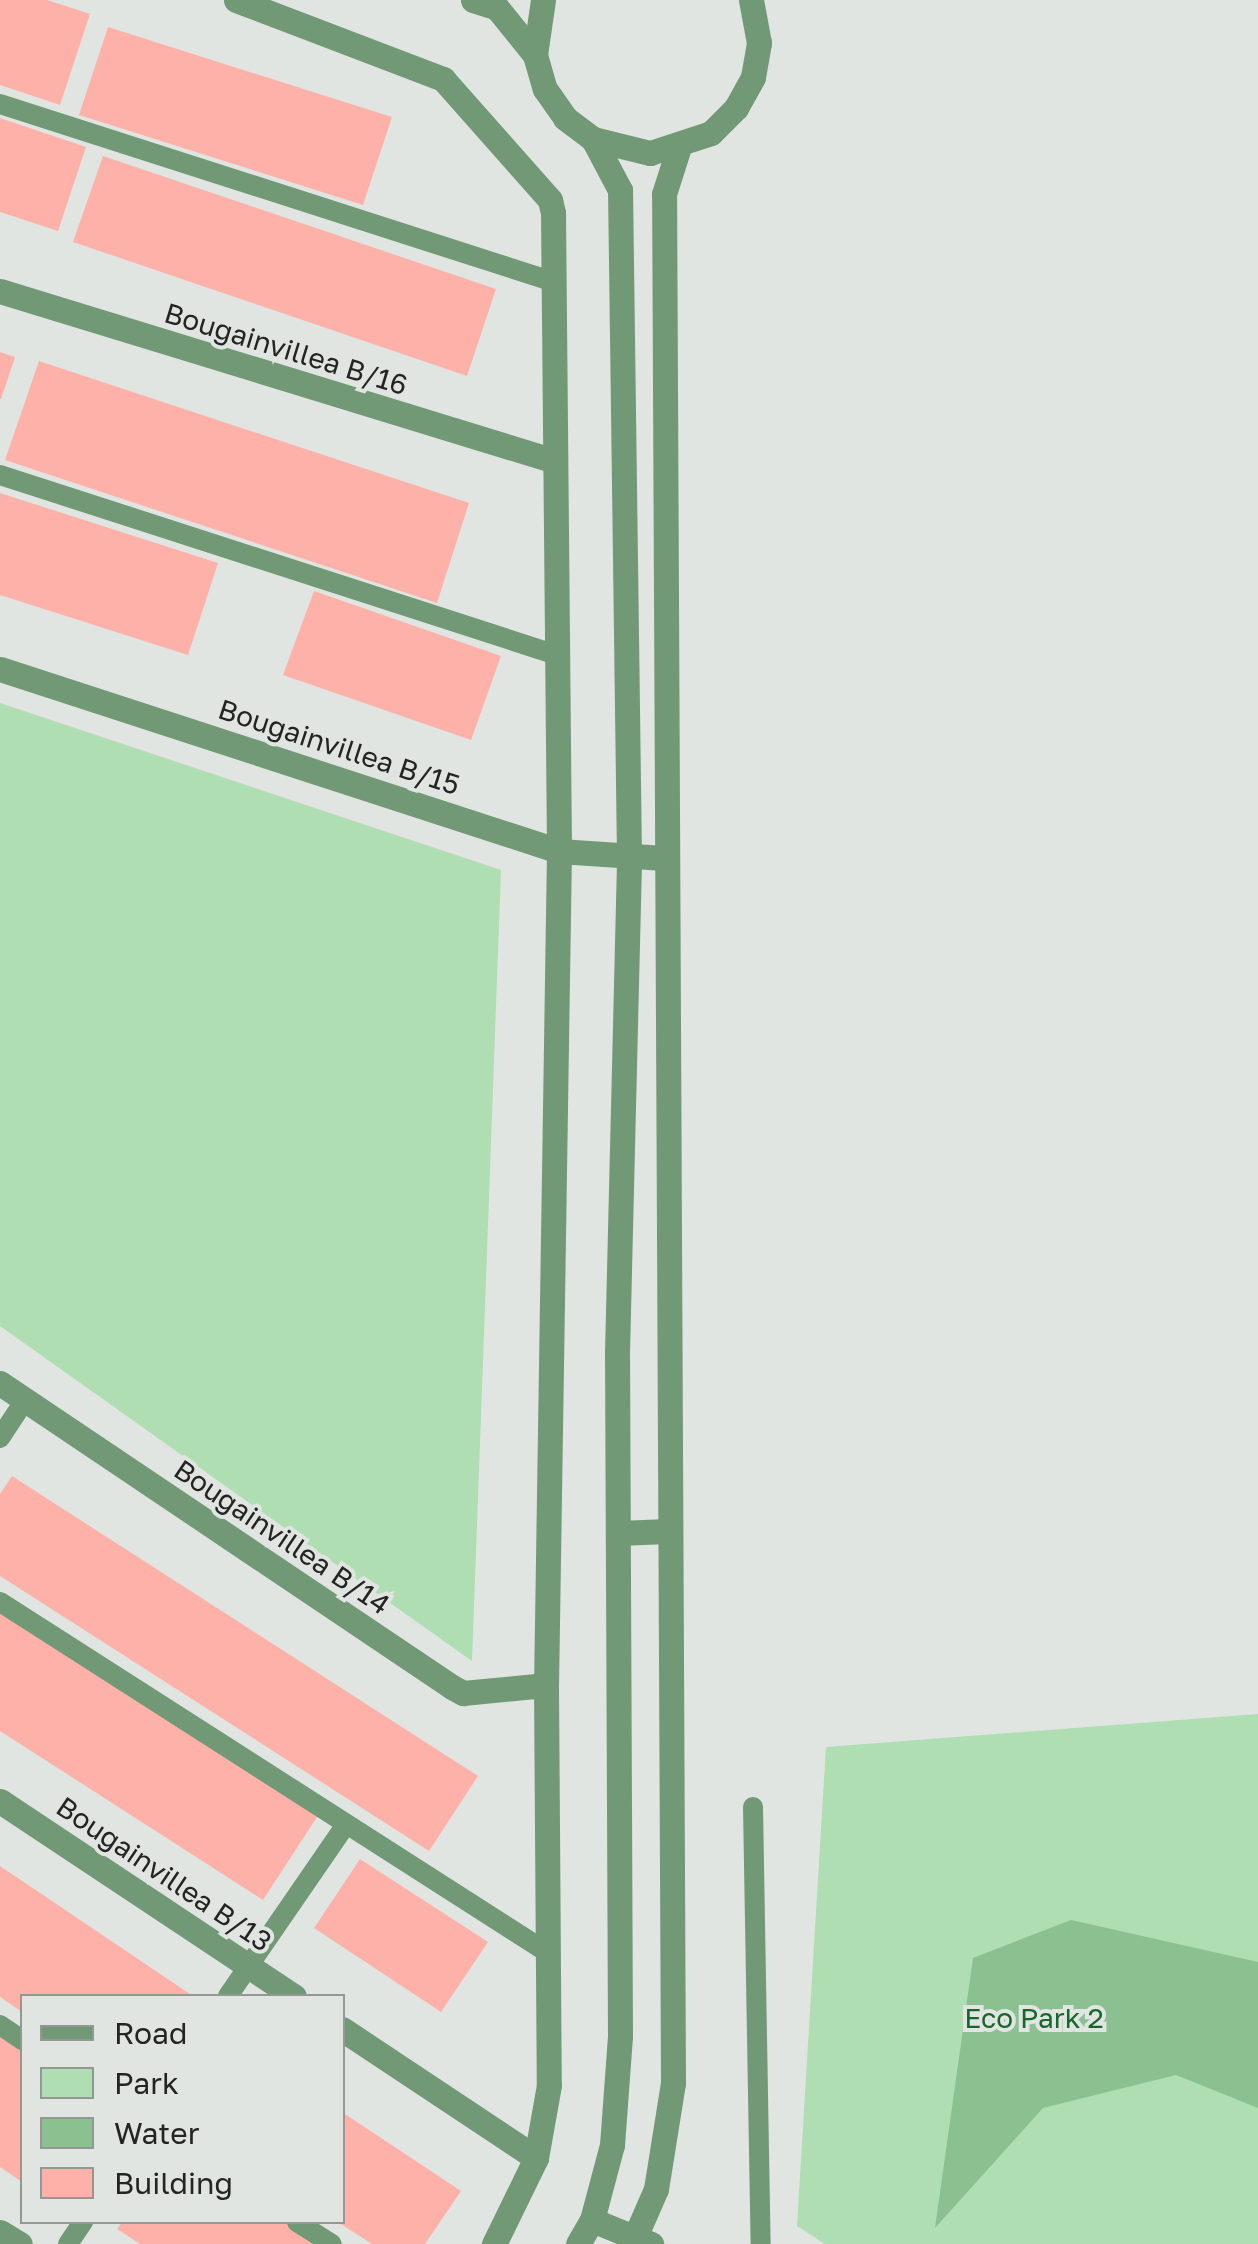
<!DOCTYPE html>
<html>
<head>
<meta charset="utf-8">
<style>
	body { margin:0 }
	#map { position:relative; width:1258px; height:2244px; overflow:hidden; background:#e0e5e1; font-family:"Golos Text",sans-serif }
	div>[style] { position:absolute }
	.green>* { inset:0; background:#aedeb2 }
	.water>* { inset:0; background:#8bc190 }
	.building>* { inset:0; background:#fdb1a9 }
	.service>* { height:20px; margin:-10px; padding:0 10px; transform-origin:10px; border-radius:10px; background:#729976 }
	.minor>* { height:25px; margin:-12.5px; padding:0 12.5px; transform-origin:12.5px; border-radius:12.5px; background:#729976 }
	.tertiary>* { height:25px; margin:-12.5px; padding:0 12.5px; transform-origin:12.5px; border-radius:12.5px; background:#729976 }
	span { translate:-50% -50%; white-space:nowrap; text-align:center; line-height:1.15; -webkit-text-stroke:8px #e0e5e1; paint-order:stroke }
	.street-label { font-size:28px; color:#232423 }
	.park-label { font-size:28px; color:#17672a }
	.legend { position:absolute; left:20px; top:1994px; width:325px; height:230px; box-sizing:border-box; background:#e0e5e1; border:2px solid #949895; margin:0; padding:12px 18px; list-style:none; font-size:30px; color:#232423 }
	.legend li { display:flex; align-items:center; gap:20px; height:50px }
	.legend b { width:50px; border:2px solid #949895 }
</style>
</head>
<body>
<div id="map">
	<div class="green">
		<div style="clip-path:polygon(0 703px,501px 870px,472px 1661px,0 1326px)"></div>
		<div style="clip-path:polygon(1258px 1714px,1258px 2244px,825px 2244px,797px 2226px,826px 1747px)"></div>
	</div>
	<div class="water">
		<div style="clip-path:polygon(1071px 1920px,1258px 1962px,1258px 2108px,1176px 2075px,1043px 2108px,935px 2228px,973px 1958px)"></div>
	</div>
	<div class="building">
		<div style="clip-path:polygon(0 0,47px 0,90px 14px,60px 105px,0 85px)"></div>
		<div style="clip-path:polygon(108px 27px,392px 117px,363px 205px,79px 115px)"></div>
		<div style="clip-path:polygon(0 118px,86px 147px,58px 231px,0 212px)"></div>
		<div style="clip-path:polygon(103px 156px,496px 289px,467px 376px,73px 242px)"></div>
		<div style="clip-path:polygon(0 352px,15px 357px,1px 399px,0 399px)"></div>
		<div style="clip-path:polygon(39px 361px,469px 503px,437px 603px,5px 460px)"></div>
		<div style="clip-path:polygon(0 493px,218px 563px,188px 655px,0 595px)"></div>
		<div style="clip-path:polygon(314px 591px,501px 656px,471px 740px,283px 675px)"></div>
		<div style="clip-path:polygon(12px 1476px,478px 1776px,429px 1851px,0 1576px,0 1494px)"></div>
		<div style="clip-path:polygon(0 1609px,319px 1814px,263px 1900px,0 1731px)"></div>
		<div style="clip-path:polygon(360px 1859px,488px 1942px,441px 2012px,314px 1928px)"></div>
		<div style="clip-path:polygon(0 1866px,193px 1996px,22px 1996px,22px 2012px,0 1997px)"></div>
		<div style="clip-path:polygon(0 2035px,22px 2050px,22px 2182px,0 2167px)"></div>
		<div style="clip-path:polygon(342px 2112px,461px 2191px,425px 2244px,372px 2244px,338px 2222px)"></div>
		<div style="clip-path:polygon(122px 2222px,289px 2222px,323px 2244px,140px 2244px,117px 2229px)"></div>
	</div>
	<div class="service">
		<div style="left:0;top:104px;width:582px;rotate:17.81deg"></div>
		<div style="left:0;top:475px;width:585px;rotate:17.91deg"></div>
		<div style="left:0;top:1438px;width:45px;rotate:-56.7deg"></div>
		<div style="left:0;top:1602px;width:647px;rotate:32.63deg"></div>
		<div style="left:753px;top:1807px;width:437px;rotate:89deg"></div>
		<div style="left:228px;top:1996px;width:205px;rotate:-55.5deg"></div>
		<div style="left:0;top:2025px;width:27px;rotate:34deg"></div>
		<div style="left:297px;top:2222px;width:41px;rotate:32.2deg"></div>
		<div style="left:68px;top:2244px;width:27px;rotate:-56deg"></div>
	</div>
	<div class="minor">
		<div style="left:236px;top:0;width:222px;rotate:20.9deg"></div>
		<div style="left:443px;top:79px;width:162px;rotate:48.5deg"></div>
		<div style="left:550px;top:200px;width:13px;rotate:77deg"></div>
		<div style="left:553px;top:213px;width:638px;rotate:89.46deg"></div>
		<div style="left:559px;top:851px;width:834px;rotate:90.89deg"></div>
		<div style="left:546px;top:1685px;width:400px;rotate:89.6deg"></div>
		<div style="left:549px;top:2085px;width:74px;rotate:100.1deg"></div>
		<div style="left:536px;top:2158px;width:96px;rotate:116deg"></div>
		<div style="left:0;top:291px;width:580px;rotate:17.03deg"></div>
		<div style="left:0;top:669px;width:588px;rotate:18.03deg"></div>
		<div style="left:559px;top:851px;width:105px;rotate:3.8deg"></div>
		<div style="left:0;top:1383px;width:545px;rotate:33.92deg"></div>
		<div style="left:452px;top:1687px;width:13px;rotate:29deg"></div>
		<div style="left:463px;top:1693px;width:83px;rotate:-5.5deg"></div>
		<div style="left:0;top:1801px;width:353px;rotate:33.6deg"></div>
		<div style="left:342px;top:2029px;width:233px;rotate:33.6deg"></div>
		<div style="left:592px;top:2220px;width:64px;rotate:22.1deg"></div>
		<div style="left:0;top:2232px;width:23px;rotate:31deg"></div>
	</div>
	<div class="tertiary">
		<div style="left:473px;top:0;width:25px;rotate:18deg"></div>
		<div style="left:497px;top:8px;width:60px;rotate:51deg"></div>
		<div style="left:543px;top:0;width:56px;rotate:98.3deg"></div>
		<div style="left:535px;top:55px;width:35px;rotate:74deg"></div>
		<div style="left:545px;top:89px;width:35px;rotate:55deg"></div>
		<div style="left:565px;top:118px;width:35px;rotate:37deg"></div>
		<div style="left:593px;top:139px;width:59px;rotate:13.8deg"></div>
		<div style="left:650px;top:153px;width:64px;rotate:-18.2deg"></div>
		<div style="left:711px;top:133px;width:35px;rotate:-45deg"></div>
		<div style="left:736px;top:108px;width:35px;rotate:-61deg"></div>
		<div style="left:753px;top:77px;width:35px;rotate:-80deg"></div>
		<div style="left:759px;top:43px;width:44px;rotate:-100.5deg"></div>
		<div style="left:618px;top:1533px;width:50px;rotate:-2.3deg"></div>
		<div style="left:578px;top:2244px;width:28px;rotate:-60deg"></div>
		<div style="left:592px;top:2220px;width:78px;rotate:-75.1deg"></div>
		<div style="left:612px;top:2145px;width:109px;rotate:-85.8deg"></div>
		<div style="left:620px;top:2036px;width:683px;rotate:-90.25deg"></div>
		<div style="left:617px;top:1353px;width:496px;rotate:-88.6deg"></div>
		<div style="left:629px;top:857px;width:667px;rotate:-90.77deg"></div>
		<div style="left:620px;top:190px;width:58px;rotate:-117.9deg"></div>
		<div style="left:632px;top:2244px;width:60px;rotate:-66.4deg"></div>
		<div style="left:656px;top:2189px;width:107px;rotate:-80.9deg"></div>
		<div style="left:673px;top:2083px;width:1889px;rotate:-90.27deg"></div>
		<div style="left:664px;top:194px;width:49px;rotate:-72.3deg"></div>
	</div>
	<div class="street-label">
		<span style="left:286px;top:349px;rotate:17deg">Bougainvillea B/16</span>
		<span style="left:339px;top:747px;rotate:18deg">Bougainvillea B/15</span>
		<span style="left:282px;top:1537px;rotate:34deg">Bougainvillea B/14</span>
		<span style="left:164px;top:1874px;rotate:34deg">Bougainvillea B/13</span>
	</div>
	<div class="park-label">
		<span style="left:1034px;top:2018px">Eco Park 2</span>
	</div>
	<ul class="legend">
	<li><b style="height:12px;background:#729976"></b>Road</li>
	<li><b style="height:28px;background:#aedeb2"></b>Park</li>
	<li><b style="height:28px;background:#8bc190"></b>Water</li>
	<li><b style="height:28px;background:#fdb1a9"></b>Building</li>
	</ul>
</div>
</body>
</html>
